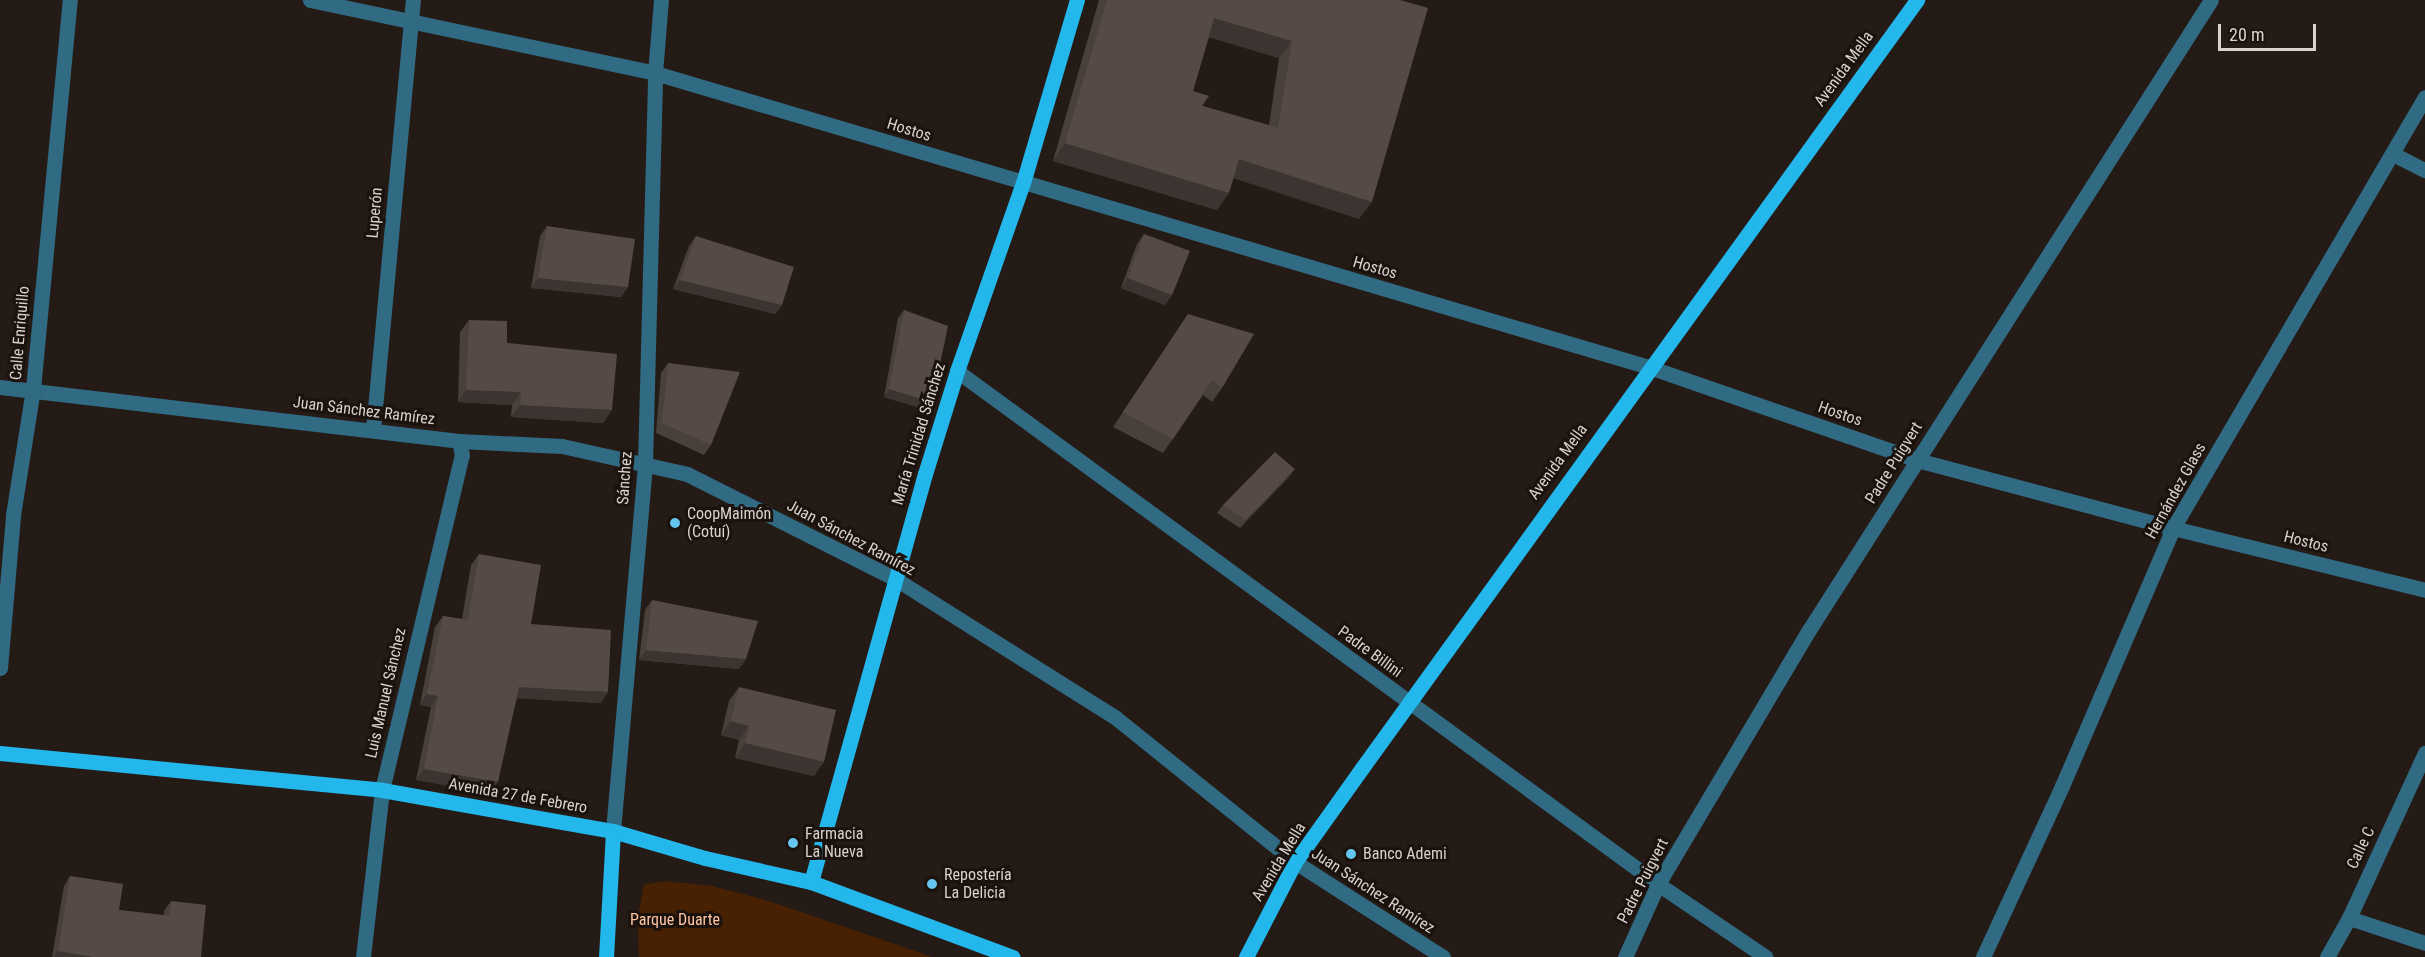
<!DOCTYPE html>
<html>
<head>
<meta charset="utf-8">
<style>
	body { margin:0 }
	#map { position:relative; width:2425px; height:957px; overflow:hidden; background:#251b16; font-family:"Roboto Condensed",sans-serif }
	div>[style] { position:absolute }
	.green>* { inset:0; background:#482103 }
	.minor>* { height:15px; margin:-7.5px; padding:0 7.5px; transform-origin:7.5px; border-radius:7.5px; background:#306a83 }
	.major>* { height:15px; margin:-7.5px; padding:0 7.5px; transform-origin:7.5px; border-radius:7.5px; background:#23b7ec }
	.wall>* { inset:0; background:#49403a }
	.shaded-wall>* { inset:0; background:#3c3430 }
	.building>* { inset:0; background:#554b44 }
	.dots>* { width:16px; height:16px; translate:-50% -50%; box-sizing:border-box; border:3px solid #1b120d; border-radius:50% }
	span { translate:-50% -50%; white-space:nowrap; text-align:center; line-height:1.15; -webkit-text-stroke:6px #1b120d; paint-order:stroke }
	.street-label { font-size:16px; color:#d8d2ce }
	.poi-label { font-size:16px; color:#d8d2ce }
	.left { translate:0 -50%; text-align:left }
	.park-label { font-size:16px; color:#fec6a4 }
	.scale { position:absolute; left:2218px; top:24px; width:98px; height:27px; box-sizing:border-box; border:3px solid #d8d2ce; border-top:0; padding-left:8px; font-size:18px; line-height:21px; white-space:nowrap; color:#d8d2ce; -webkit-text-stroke:4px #1b120d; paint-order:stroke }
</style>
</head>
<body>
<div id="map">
	<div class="green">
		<div style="clip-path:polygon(665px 881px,712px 886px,772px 902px,932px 957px,639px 957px,638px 916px,644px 885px)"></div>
	</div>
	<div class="minor">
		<div style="left:310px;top:0;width:353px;rotate:11.9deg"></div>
		<div style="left:655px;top:73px;width:1037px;rotate:16.48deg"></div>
		<div style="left:1649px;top:367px;width:284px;rotate:19.1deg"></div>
		<div style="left:1917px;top:460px;width:265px;rotate:14.9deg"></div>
		<div style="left:2173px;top:528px;width:260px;rotate:13.8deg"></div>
		<div style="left:2393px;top:154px;width:36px;rotate:27deg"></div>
		<div style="left:957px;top:371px;width:869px;rotate:36.2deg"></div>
		<div style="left:1658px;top:884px;width:130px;rotate:34.1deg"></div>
		<div style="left:0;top:387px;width:462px;rotate:6.7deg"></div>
		<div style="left:459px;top:441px;width:103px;rotate:2.8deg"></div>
		<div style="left:562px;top:446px;width:128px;rotate:12.6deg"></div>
		<div style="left:687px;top:474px;width:232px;rotate:26.7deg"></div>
		<div style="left:894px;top:578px;width:262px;rotate:32.2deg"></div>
		<div style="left:1116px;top:718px;width:230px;rotate:38.8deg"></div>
		<div style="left:1295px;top:862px;width:176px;rotate:32.7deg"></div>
		<div style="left:373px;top:430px;width:432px;rotate:-84.7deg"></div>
		<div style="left:0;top:668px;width:154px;rotate:-85.1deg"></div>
		<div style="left:13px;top:515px;width:128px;rotate:-81deg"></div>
		<div style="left:33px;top:389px;width:391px;rotate:-84.6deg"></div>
		<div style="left:613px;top:831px;width:369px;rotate:-85deg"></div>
		<div style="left:645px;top:463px;width:390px;rotate:-88.5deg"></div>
		<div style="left:655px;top:73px;width:73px;rotate:-85.3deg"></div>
		<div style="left:2349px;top:918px;width:80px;rotate:18.2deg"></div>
		<div style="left:363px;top:957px;width:168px;rotate:-83.5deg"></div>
		<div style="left:382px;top:790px;width:344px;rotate:-76.6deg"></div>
		<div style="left:462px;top:455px;width:14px;rotate:-102deg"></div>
		<div style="left:1625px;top:957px;width:80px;rotate:-65.7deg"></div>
		<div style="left:1658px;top:884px;width:295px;rotate:-59.3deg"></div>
		<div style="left:1809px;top:630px;width:747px;rotate:-57.46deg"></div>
		<div style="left:1983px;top:957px;width:188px;rotate:-65.2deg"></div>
		<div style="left:2062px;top:786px;width:281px;rotate:-66.7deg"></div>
		<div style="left:2173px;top:528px;width:499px;rotate:-59.7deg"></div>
		<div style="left:2327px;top:957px;width:45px;rotate:-60.6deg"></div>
		<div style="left:2349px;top:918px;width:182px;rotate:-65.3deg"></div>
	</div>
	<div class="major">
		<div style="left:0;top:753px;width:384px;rotate:5.5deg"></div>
		<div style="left:382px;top:790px;width:235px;rotate:10.1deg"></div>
		<div style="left:613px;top:831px;width:96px;rotate:16.4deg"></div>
		<div style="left:705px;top:858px;width:109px;rotate:12.8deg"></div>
		<div style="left:811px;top:882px;width:215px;rotate:20.4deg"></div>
		<div style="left:811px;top:882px;width:424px;rotate:-74.4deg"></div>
		<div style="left:925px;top:474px;width:108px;rotate:-72.7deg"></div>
		<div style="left:957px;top:371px;width:199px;rotate:-70.7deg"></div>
		<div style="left:1023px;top:183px;width:191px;rotate:-73.6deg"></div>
		<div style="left:606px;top:957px;width:126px;rotate:-86.8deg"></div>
		<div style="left:1246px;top:957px;width:107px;rotate:-62.7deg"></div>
		<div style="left:1295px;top:862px;width:115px;rotate:-54.5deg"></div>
		<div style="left:1362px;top:768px;width:948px;rotate:-54.15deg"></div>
	</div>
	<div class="wall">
		<div style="clip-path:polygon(evenodd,1099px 0,1400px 0,1359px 219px,1234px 178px,1217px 210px,1053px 161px,1099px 0,1209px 37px,1279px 58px,1269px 125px,1203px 106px,1193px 91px,1209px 37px)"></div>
		<div style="clip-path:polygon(547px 226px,628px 287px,621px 297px,531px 288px,540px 236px)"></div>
		<div style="clip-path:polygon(1144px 234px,1172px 295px,1165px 305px,1121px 288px,1137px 244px)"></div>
		<div style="clip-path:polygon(696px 236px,782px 305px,775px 314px,673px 289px,689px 246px)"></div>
		<div style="clip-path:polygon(904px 310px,932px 402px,927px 410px,884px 397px,898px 318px)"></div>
		<div style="clip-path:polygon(1188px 314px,1222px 388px,1212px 402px,1203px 395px,1163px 453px,1113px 427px)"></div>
		<div style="clip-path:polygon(469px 320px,507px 343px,603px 423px,511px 417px,512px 405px,458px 402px,460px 332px)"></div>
		<div style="clip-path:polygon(668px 363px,711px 445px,704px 455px,656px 433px,661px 373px)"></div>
		<div style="clip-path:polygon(1289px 477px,1240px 528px,1217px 513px,1223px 505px)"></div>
		<div style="clip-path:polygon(479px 554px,531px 624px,601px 703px,517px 698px,490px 793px,416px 780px,431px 707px,420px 705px,435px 627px,443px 616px,462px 619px,471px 565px)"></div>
		<div style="clip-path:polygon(652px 600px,746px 659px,739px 669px,639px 660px,645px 610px)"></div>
		<div style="clip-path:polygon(739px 687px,814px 776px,735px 758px,739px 740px,721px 735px,729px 701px)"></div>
		<div style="clip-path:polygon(70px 876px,119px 910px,164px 915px,164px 911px,171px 901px,201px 957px,52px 957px,64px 886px)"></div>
	</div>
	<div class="shaded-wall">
		<div style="clip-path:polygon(1214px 18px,1292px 41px,1279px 58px,1202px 35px)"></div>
		<div style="clip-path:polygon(1065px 143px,1229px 193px,1217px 210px,1053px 161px)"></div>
		<div style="clip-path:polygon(1239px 159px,1372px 202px,1359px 219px,1227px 176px)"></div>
		<div style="clip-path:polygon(538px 278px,628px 287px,621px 297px,531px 288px)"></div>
		<div style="clip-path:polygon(1128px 278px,1172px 295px,1165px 305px,1121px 288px)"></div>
		<div style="clip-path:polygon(680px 280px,782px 305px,775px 314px,673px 289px)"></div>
		<div style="clip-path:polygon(889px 389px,932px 402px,927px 410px,884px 397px)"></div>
		<div style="clip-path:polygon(466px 390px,521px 392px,512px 405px,458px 402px)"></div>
		<div style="clip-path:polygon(520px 405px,612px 410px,603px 423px,511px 417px)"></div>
		<div style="clip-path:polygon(1295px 469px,1289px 477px,1240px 528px,1246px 520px)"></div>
		<div style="clip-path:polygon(646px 650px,746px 659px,739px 669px,639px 660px)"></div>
		<div style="clip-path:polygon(519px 687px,608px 692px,601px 703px,512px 698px)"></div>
		<div style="clip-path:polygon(427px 694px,438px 696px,431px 707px,420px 705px)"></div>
		<div style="clip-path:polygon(731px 721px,749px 726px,739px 740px,721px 735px)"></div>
		<div style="clip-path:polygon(745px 743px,824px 762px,814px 776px,735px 758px)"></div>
		<div style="clip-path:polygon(424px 769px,498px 782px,490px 793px,416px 780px)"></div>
		<div style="clip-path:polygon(58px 951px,94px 957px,54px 957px)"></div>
	</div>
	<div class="building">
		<div style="clip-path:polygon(evenodd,1107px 0,1400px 0,1428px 8px,1372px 202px,1239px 159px,1229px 193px,1065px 143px,1107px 0,1214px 18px,1292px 41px,1278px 128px,1202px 106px,1209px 96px,1193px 91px,1214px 18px)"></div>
		<div style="clip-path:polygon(547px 226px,635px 239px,628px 287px,538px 278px)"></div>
		<div style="clip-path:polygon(1144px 234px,1190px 251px,1172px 295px,1128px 278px)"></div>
		<div style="clip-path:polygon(696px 236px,794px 267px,782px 305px,680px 280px)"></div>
		<div style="clip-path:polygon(904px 310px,948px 326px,932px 402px,889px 389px)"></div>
		<div style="clip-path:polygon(1188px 314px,1254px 334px,1222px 388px,1212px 380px,1173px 439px,1123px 412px)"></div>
		<div style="clip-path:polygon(469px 320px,507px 321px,507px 343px,617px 354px,612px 410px,520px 405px,521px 392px,466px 390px)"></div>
		<div style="clip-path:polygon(668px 363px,740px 372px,711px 445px,662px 423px)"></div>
		<div style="clip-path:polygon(1275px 452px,1295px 469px,1246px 520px,1223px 505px)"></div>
		<div style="clip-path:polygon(479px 554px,541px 565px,531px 624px,611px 630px,608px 692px,519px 687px,498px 782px,424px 769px,438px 696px,427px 694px,443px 616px,468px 620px)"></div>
		<div style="clip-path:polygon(652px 600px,758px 621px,746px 659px,646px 650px)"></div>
		<div style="clip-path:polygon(739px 687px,836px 710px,824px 762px,745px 743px,749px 726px,731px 721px)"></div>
		<div style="clip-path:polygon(70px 876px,123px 884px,119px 910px,170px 916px,171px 901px,206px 905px,201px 957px,94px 957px,58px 951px)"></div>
	</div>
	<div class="dots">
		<div style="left:675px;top:523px;background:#65c5ee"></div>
		<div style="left:793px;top:843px;background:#65c5ee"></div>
		<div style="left:1351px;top:854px;background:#65c5ee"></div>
		<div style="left:932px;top:884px;background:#65c5ee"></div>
	</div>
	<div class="street-label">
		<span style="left:1844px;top:69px;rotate:-54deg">Avenida Mella</span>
		<span style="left:909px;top:130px;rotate:17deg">Hostos</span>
		<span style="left:375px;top:213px;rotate:-85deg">Luperón</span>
		<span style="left:1375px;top:268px;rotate:16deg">Hostos</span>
		<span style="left:20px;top:333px;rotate:-85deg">Calle Enriquillo</span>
		<span style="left:364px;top:411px;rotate:7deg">Juan Sánchez Ramírez</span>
		<span style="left:1840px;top:414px;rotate:19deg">Hostos</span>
		<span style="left:919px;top:434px;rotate:-73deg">María Trinidad Sánchez</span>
		<span style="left:1558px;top:462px;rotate:-54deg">Avenida Mella</span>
		<span style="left:1894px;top:463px;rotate:-58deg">Padre Puigvert</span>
		<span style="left:625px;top:478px;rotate:-86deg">Sánchez</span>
		<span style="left:2176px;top:491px;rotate:-61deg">Hernández Glass</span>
		<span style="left:851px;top:538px;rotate:28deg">Juan Sánchez Ramírez</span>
		<span style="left:2306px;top:542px;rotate:14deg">Hostos</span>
		<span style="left:1370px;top:652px;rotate:36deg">Padre Billini</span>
		<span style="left:386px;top:693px;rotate:-77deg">Luis Manuel Sánchez</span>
		<span style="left:518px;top:796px;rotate:10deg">Avenida 27 de Febrero</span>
		<span style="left:2361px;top:848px;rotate:-65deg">Calle C</span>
		<span style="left:1279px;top:862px;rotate:-59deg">Avenida Mella</span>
		<span style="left:1643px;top:881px;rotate:-63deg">Padre Puigvert</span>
		<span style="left:1373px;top:891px;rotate:33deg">Juan Sánchez Ramírez</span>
	</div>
	<div class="poi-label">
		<span class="left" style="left:687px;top:523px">CoopMaimón<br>(Cotuí)</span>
		<span class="left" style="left:805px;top:843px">Farmacia<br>La Nueva</span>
		<span class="left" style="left:1363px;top:854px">Banco Ademi</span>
		<span class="left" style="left:944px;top:884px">Repostería<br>La Delicia</span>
	</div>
	<div class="park-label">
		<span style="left:675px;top:920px">Parque Duarte</span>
	</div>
	<div class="scale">20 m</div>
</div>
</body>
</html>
